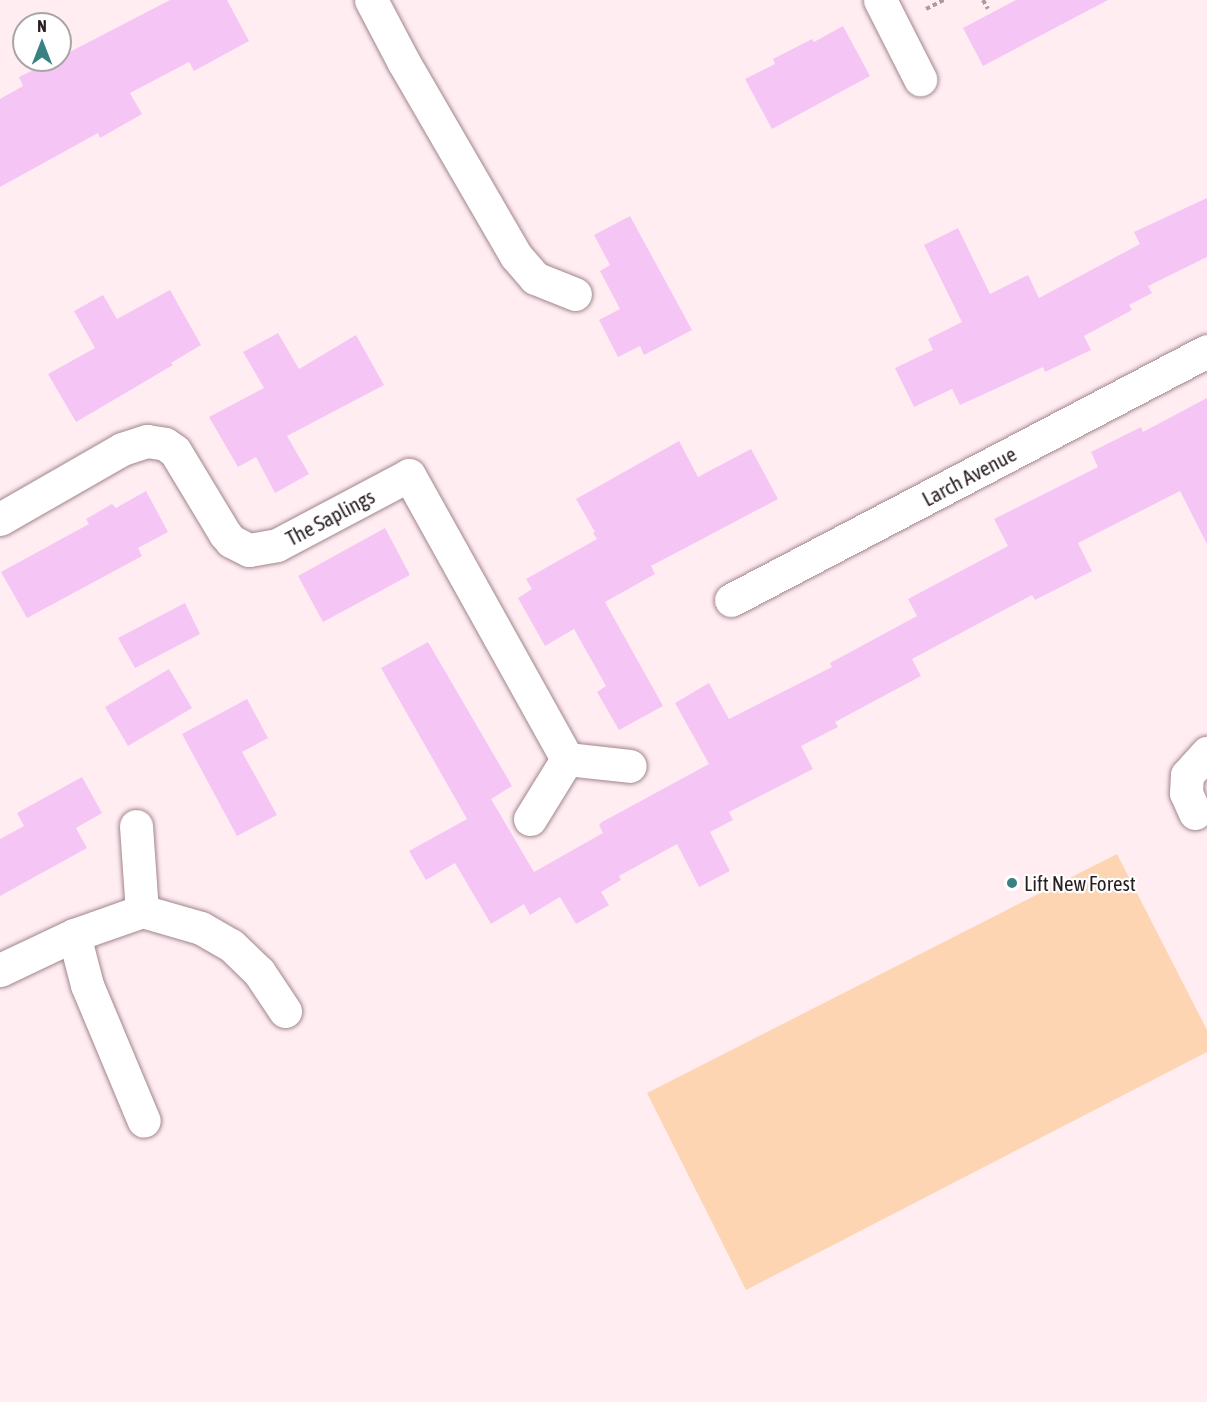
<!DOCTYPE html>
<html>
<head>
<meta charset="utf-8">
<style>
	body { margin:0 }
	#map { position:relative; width:1207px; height:1402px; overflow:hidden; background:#ffedf2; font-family:"Asap Condensed",sans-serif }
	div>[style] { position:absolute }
	.green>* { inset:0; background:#fdd5b3 }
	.building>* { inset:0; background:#f5c5f6 }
	.path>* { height:4px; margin-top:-2px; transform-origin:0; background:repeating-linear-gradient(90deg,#ab9ca0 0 4.5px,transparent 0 7.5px) }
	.roads { filter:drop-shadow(0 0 2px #a1858d) drop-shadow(0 0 2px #a1858d) }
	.minor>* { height:33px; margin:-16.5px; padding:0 16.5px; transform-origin:16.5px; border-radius:16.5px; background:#fff }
	.dots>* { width:16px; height:16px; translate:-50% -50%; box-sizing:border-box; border:3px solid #fff; border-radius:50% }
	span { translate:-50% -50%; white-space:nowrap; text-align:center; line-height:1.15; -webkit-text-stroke:4.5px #fff; paint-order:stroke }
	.street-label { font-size:21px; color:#291e21 }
	.poi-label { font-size:21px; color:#291e21 }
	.left { translate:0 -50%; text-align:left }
	.north { position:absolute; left:12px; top:12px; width:60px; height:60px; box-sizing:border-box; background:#fff; border:2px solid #a9a5a6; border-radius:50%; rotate:0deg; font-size:16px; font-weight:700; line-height:24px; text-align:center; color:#291e21 }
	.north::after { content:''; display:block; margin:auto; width:21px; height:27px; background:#398182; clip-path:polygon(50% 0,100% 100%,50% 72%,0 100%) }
</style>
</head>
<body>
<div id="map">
	<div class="green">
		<div style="clip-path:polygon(1117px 854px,1207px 1030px,1207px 1052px,746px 1290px,647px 1093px)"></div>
	</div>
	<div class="building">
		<div style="clip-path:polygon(170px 0,227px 0,249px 41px,194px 71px,189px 62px,130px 93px,142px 114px,100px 138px,98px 133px,0 187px,0 99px,23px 86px,19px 77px,54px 60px,60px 60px,60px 57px)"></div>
		<div style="clip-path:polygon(1016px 0,1108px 0,983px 66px,963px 28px)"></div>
		<div style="clip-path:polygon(843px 26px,870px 76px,772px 129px,745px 79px,775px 64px,773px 59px,812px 39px,814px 42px)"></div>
		<div style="clip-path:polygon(1207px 198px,1207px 257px,1148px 286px,1152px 293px,1129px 305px,1132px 310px,1084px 336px,1091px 350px,1045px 372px,1043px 367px,960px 405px,952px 389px,914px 407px,895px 368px,933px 350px,928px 339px,962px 322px,924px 245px,958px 228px,990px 294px,1028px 275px,1039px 298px,1140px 244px,1134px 232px)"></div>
		<div style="clip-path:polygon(630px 216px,692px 330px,644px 355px,640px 346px,618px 357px,599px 320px,620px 309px,600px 271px,610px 265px,594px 235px)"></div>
		<div style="clip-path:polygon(170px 290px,201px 345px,171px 363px,173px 365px,76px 422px,48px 374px,95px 348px,74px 311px,103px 295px,117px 319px)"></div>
		<div style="clip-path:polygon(278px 333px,299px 369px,356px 335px,384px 385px,287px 436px,309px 474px,275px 493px,256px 457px,238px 467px,209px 417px,264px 388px,243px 352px)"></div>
		<div style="clip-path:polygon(1207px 398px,1207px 544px,1180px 491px,1078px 543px,1092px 571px,1035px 600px,1032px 595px,912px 659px,921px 676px,835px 722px,838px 727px,801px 746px,813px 769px,729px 812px,733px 820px,710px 832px,730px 871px,699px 887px,677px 844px,619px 876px,621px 880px,601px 892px,609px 905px,576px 924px,560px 897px,530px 915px,524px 904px,491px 924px,455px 863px,426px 880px,409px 851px,467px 819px,381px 668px,428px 642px,512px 786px,491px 799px,534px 872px,603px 833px,599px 825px,602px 822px,709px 764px,675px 703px,709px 683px,729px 719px,832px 667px,830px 663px,917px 616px,908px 599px,1008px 546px,994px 519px,1098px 467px,1091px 452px,1141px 427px,1143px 432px)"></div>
		<div style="clip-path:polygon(679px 441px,698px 477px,751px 449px,778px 499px,651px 566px,655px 574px,605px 602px,663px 706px,619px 730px,597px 692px,606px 686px,574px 629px,545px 646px,518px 598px,532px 589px,526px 579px,597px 539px,593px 533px,595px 532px,576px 499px)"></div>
		<div style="clip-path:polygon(146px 491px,168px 532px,138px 548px,142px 556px,27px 618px,1px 572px,89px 524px,86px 519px,112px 504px,116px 508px)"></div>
		<div style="clip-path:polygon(385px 528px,410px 575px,323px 622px,298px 576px)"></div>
		<div style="clip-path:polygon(185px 603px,200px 634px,135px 668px,118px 638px)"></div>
		<div style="clip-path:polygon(169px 669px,192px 708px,128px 746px,105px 707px)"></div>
		<div style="clip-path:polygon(247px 699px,268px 738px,242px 752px,277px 815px,237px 836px,182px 734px)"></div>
		<div style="clip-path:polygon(82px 777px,102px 813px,76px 828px,87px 848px,0 896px,0 839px,24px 826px,17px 813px)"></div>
	</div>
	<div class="path">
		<div style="left:983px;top:0;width:10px;rotate:61deg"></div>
		<div style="left:926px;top:9px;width:20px;rotate:-27deg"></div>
	</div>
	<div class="roads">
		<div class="minor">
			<div style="left:371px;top:0;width:69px;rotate:62.3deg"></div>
			<div style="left:403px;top:61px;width:225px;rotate:59.9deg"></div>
			<div style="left:516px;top:256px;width:29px;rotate:49deg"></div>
			<div style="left:535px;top:278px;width:43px;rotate:21.8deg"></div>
			<div style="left:880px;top:0;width:89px;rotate:63.1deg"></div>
			<div style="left:0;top:519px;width:141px;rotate:-29.8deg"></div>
			<div style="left:122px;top:449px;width:26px;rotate:-18deg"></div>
			<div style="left:147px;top:441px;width:18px;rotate:9deg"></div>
			<div style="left:165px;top:444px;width:12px;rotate:35deg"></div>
			<div style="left:175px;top:451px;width:97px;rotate:58.9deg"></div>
			<div style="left:225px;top:534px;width:9px;rotate:49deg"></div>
			<div style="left:231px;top:541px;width:20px;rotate:27deg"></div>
			<div style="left:249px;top:550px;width:28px;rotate:-10deg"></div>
			<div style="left:277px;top:545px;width:149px;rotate:-27.9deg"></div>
			<div style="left:409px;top:475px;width:325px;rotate:60.9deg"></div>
			<div style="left:731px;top:600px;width:537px;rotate:-27.61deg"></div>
			<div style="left:567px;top:759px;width:63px;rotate:6.3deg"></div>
			<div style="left:1195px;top:813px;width:22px;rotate:-114deg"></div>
			<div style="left:1186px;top:793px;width:18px;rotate:-87deg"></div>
			<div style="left:1187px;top:775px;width:30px;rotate:-48deg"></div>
			<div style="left:530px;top:819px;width:70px;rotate:-58.3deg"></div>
			<div style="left:136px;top:826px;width:85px;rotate:86deg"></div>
			<div style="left:74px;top:935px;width:52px;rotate:75.4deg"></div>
			<div style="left:87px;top:985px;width:147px;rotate:67.3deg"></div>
			<div style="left:0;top:970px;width:82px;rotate:-25.3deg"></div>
			<div style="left:74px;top:935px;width:72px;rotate:-19.4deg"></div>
			<div style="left:142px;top:911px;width:61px;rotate:16.1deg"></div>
			<div style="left:201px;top:928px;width:34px;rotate:30deg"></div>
			<div style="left:231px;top:945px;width:39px;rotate:44deg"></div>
			<div style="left:259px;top:972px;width:47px;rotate:56.3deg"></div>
		</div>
	</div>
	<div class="dots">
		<div style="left:1012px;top:883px;background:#398182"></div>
	</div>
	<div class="street-label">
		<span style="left:969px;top:476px;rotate:-28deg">Larch Avenue</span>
		<span style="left:330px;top:517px;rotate:-28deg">The Saplings</span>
	</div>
	<div class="poi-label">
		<span class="left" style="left:1024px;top:883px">Lift New Forest</span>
	</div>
	<div class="north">N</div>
</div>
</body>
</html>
